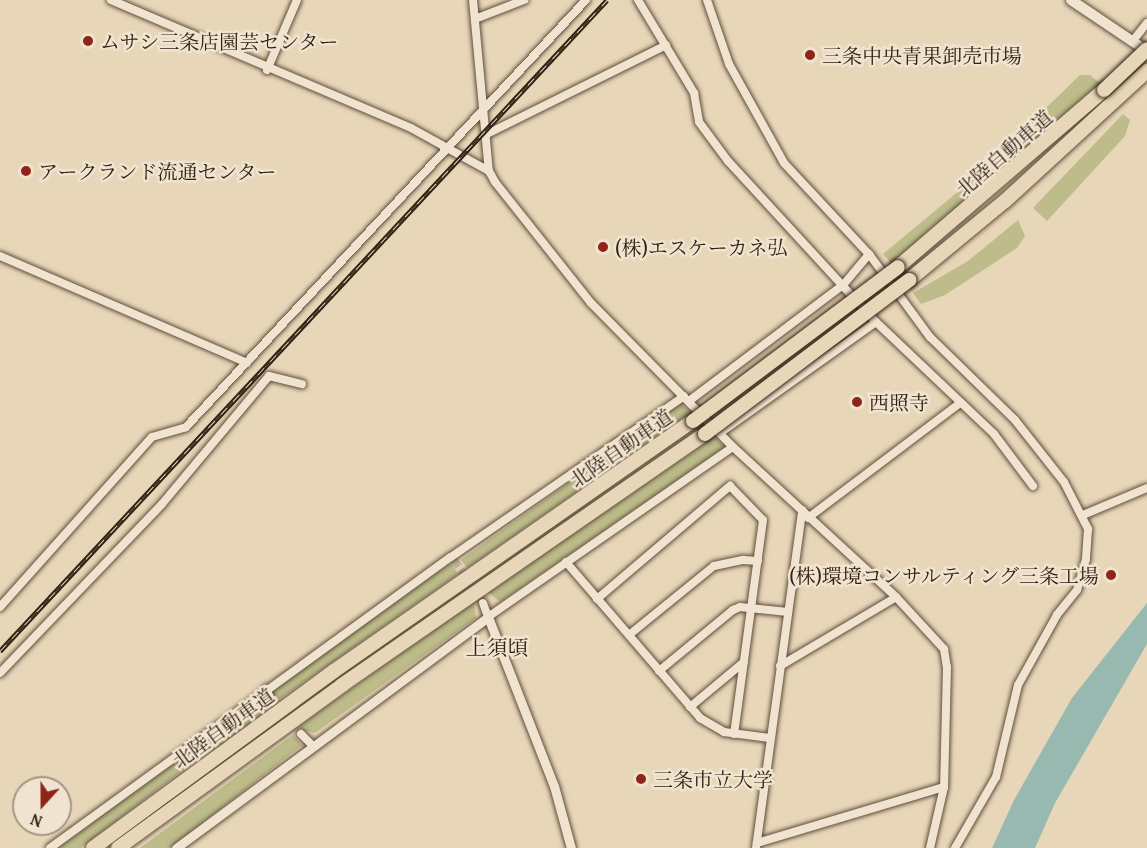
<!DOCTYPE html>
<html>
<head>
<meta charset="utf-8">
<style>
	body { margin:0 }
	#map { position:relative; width:1147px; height:848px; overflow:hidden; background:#e8d6b8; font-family:"Gentium Book Plus","Noto Serif JP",serif }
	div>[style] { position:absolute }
	.green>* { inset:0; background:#bdbc8a }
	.water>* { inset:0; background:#97b9b0 }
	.minor-tunnel>* { height:8px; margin-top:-4px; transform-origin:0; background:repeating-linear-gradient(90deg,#c3b297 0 8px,transparent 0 12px) }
	.roads { filter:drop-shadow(0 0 2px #5f4e3c) drop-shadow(0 0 2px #5f4e3c) }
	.minor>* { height:8px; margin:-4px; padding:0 4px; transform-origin:4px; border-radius:4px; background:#f0e4d1 }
	.tertiary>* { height:9px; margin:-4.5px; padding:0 4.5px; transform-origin:4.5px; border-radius:4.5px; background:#f0e4d1 }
	.secondary>* { height:10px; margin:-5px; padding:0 5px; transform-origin:5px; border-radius:5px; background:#f0e4d1 }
	.motorway>* { height:14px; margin:-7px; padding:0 7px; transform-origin:7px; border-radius:7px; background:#e8d6b8 }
	.rail>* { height:5px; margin-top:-2.5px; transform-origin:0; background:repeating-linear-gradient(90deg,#f0e4d1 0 9px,#312112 0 18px); box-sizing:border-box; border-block:2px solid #312112 }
	.bridges { filter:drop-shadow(0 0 2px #312112) drop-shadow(0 0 2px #312112) }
	.motorway-bridge>* { height:14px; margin:-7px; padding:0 7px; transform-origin:7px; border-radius:7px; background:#e8d6b8 }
	.dots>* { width:16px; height:16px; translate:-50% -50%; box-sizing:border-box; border:3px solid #f0e4d1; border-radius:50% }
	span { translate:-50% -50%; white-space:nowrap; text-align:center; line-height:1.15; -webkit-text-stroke:5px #f0e4d1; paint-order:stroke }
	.poi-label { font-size:20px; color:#312112 }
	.left { translate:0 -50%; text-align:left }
	.right { translate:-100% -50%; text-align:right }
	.street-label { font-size:20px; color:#312112 }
	.neighbourhood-label { font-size:21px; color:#312112 }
	.north { position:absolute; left:12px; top:776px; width:60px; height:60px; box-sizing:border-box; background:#f0e4d1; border:2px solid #a49685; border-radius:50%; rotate:201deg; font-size:16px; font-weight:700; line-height:24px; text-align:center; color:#312112 }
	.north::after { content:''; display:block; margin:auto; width:21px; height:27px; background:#8f2418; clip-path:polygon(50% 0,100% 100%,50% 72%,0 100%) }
</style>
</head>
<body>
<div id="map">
	<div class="green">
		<div style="clip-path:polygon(1080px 75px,1090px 75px,1103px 86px,1006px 170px,999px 159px,1013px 140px)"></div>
		<div style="clip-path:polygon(1123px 114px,1130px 120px,1125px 136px,1047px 221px,1033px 208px)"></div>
		<div style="clip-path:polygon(986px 175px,991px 182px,892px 264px,883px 254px,972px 180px)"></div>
		<div style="clip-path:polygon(1018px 220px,1025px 236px,1017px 248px,945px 295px,921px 304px,913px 293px,968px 261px)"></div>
		<div style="clip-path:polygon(680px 403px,689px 412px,682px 418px,467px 568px,461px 560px)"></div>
		<div style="clip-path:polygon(714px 437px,725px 447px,500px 602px,488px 592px)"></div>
		<div style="clip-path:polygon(451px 563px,458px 574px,278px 700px,272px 692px,272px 687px)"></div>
		<div style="clip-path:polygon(474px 601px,476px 618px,315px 733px,302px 730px,299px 726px)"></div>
		<div style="clip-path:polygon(261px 706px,269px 713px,172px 778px,81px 848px,58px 848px,215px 732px)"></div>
		<div style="clip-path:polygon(293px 735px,302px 745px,170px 848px,140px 848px)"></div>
	</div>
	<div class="water">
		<div style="clip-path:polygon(1147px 603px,1147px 644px,1055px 803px,1035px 848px,992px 848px,1014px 800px,1072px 698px)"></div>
	</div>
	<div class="minor-tunnel">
		<div style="left:454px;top:560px;width:52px;rotate:56deg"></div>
	</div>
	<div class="roads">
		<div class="minor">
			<div style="left:111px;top:0;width:326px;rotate:23.1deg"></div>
			<div style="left:411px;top:128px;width:89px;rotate:28.9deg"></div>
			<div style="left:473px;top:0;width:172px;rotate:84.7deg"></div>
			<div style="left:489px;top:171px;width:13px;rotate:61deg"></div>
			<div style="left:495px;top:182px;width:154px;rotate:51.6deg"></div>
			<div style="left:591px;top:303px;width:202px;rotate:45.4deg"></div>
			<div style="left:733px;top:447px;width:222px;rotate:42.6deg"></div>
			<div style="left:896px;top:597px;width:71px;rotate:47.3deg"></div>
			<div style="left:944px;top:649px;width:18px;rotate:81deg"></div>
			<div style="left:947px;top:667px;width:120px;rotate:91.4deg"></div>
			<div style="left:944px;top:787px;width:63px;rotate:102.9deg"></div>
			<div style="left:638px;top:0;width:109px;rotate:58.9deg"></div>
			<div style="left:694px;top:93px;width:29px;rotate:80deg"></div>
			<div style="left:699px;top:122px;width:49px;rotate:53.4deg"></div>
			<div style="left:728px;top:161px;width:219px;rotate:47.4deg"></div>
			<div style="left:876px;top:322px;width:163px;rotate:43.5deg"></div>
			<div style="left:994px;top:434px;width:65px;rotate:53.1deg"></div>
			<div style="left:707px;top:0;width:68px;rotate:71deg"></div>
			<div style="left:729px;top:64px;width:113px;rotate:60.9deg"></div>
			<div style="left:784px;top:163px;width:125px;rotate:47deg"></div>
			<div style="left:869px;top:254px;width:103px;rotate:53.7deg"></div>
			<div style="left:930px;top:337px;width:119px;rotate:44.3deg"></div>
			<div style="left:1015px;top:420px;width:79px;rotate:51.7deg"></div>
			<div style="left:1064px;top:482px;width:53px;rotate:62.9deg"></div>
			<div style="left:1088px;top:529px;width:30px;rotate:94deg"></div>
			<div style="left:1086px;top:559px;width:32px;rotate:106deg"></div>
			<div style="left:1077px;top:590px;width:32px;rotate:129deg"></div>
			<div style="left:1057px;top:615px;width:80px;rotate:119.1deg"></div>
			<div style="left:1018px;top:685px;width:95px;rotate:103.4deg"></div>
			<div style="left:996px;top:777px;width:82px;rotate:120deg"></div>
			<div style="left:475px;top:19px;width:53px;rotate:-21.2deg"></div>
			<div style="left:1132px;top:42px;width:24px;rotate:-52deg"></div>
			<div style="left:267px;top:70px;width:76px;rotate:-66.8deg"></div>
			<div style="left:487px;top:134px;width:200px;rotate:-26.4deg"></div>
			<div style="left:0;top:256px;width:269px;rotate:23.4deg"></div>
			<div style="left:689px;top:401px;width:194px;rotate:-37deg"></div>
			<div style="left:844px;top:284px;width:39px;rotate:-50deg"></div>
			<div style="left:720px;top:433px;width:191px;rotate:-35.4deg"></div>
			<div style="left:1083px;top:515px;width:69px;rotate:-22.9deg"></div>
			<div style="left:808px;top:518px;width:191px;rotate:-37.1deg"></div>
			<div style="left:566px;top:562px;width:206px;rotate:49.3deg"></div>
			<div style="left:700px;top:718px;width:28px;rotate:30deg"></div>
			<div style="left:724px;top:732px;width:46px;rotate:7.4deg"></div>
			<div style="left:597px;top:599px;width:175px;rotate:-40.4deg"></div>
			<div style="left:730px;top:486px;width:47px;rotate:45.9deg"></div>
			<div style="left:763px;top:520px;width:216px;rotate:97.7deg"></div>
			<div style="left:483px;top:603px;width:15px;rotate:70deg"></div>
			<div style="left:488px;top:617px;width:298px;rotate:-34.8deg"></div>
			<div style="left:0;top:607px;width:228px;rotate:-48.2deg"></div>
			<div style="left:152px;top:437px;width:35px;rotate:-16deg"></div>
			<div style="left:186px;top:427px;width:585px;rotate:-46.87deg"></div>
			<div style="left:629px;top:635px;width:109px;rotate:-39.1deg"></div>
			<div style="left:714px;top:566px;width:30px;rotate:-12deg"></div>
			<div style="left:743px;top:560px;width:15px;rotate:4deg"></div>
			<div style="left:780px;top:666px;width:135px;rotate:-30.7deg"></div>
			<div style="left:659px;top:671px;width:96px;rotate:-39.5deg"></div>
			<div style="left:733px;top:610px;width:8px;rotate:-23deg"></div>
			<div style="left:740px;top:607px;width:48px;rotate:5.9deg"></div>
			<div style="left:0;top:673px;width:234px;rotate:-46.2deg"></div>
			<div style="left:162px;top:504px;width:167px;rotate:-50.1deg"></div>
			<div style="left:269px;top:376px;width:34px;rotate:14deg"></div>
			<div style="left:266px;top:689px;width:14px;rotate:65deg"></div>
			<div style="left:690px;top:707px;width:70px;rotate:-39.8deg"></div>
			<div style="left:301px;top:734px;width:17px;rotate:45deg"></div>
			<div style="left:757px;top:843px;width:195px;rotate:-16.7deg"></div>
			<div style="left:50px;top:848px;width:495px;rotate:-36deg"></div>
			<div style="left:451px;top:557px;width:283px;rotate:-34.6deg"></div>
			<div style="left:756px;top:848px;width:341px;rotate:-82.2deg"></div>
		</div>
		<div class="tertiary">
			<div style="left:176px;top:848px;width:388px;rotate:-36.5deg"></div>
			<div style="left:488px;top:617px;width:181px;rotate:68.7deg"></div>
			<div style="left:554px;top:786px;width:64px;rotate:74.7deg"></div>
		</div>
		<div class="secondary">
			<div style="left:1071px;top:0;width:92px;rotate:33.9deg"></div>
		</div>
		<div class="motorway">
			<div style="left:898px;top:267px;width:272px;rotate:-40.7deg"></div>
			<div style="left:909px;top:280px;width:124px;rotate:-39.5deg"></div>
			<div style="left:1005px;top:201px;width:193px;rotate:-42.5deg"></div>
			<div style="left:93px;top:848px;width:299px;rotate:-36.3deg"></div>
			<div style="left:334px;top:671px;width:437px;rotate:-34.9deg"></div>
			<div style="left:118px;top:848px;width:277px;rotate:-36deg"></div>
			<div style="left:342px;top:685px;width:441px;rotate:-34.7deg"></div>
		</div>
	</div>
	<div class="rail">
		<div style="left:0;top:651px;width:890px;rotate:-47deg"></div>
	</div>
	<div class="bridges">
		<div class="motorway-bridge">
			<div style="left:1104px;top:90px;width:59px;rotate:-43.6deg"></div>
			<div style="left:693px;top:421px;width:256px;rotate:-36.9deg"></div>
			<div style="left:705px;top:434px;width:256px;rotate:-37deg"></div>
		</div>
	</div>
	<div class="dots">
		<div style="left:88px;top:41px;background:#8f2418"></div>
		<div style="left:810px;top:55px;background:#8f2418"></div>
		<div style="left:26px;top:171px;background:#8f2418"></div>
		<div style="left:603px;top:247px;background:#8f2418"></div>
		<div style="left:857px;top:402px;background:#8f2418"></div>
		<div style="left:1111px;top:575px;background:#8f2418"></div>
		<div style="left:641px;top:779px;background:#8f2418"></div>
	</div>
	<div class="poi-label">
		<span class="left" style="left:100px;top:41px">ムサシ三条店園芸センター</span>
		<span class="left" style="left:822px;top:55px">三条中央青果卸売市場</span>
		<span class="left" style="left:38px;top:171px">アークランド流通センター</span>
		<span class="left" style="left:615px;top:247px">(株)エスケーカネ弘</span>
		<span class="left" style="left:869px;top:402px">西照寺</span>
		<span class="right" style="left:1099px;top:575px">(株)環境コンサルティング三条工場</span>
		<span class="left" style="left:653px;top:779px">三条市立大学</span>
	</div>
	<div class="street-label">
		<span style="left:1004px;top:153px;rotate:-41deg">北陸自動車道</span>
		<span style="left:621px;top:448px;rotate:-35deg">北陸自動車道</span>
		<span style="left:223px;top:728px;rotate:-36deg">北陸自動車道</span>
	</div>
	<div class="neighbourhood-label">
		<span style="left:497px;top:648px">上須頃</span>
	</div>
	<div class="north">N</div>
</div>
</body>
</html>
